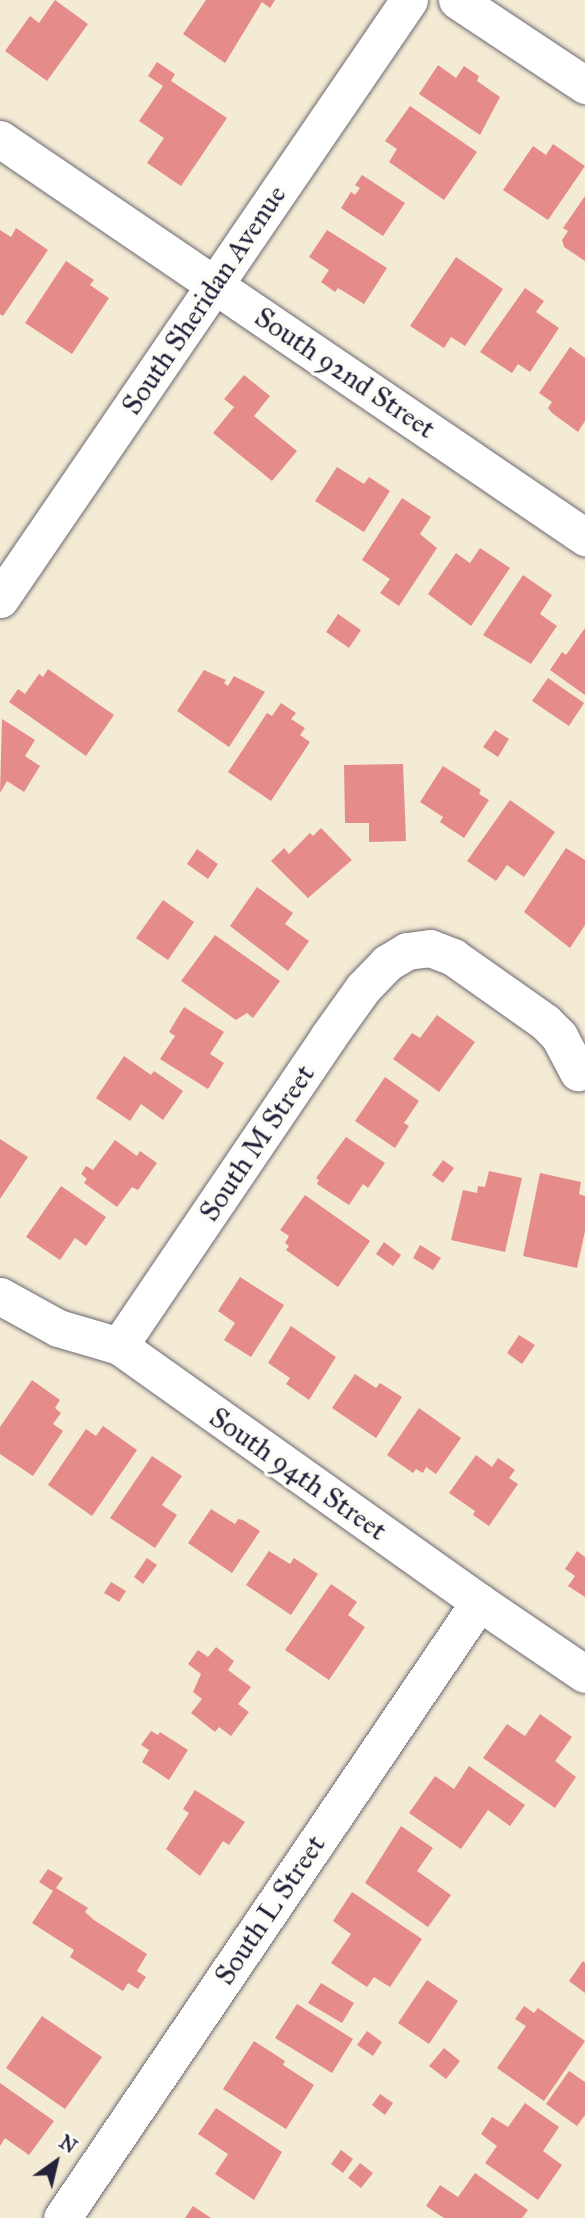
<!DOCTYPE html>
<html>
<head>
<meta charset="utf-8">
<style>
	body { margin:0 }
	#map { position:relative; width:585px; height:2218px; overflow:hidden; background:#f4ebd5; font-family:"IM FELL Great Primer",serif }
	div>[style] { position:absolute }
	.building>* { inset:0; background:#e58c8a }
	.roads { filter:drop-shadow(0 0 2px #6c6871) drop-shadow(0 0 2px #6c6871) }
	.minor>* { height:37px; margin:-18.5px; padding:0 18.5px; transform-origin:18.5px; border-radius:18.5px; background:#fff }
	span { translate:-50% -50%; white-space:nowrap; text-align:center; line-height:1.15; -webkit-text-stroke:7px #fdfcf7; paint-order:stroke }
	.street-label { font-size:28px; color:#22223b }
	.north { position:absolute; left:21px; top:2127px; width:70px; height:70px; -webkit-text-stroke:5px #fdfcf7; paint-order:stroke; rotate:34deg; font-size:19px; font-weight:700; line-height:28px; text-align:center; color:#22223b }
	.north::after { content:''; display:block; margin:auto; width:24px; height:32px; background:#22223b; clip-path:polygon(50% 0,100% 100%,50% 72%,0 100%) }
</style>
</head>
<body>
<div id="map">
	<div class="building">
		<div style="clip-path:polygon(55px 0,88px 24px,47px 81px,5px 51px,30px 16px,39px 23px)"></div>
		<div style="clip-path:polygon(206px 0,275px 0,270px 8px,262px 2px,225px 63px,183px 34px)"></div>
		<div style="clip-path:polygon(157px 62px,175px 74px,171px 81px,227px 118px,181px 186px,147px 163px,164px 138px,139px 121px,163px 86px,148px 76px)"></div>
		<div style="clip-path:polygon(438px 65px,456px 78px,464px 66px,479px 76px,477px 81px,500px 97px,480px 135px,419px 94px)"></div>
		<div style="clip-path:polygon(410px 106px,477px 152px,444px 200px,389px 162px,397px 149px,385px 141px)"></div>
		<div style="clip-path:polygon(553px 144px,585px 166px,548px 220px,503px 190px,533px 146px,546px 155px)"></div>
		<div style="clip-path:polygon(362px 175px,405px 203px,383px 236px,341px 208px,351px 192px,355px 195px,360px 188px,355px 185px)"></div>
		<div style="clip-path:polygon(585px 196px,585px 261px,564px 247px,562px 240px,568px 231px,563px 228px)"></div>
		<div style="clip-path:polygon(16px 228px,48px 250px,3px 316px,0 314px,0 230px,11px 237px)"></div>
		<div style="clip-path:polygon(327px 230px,387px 268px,364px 304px,338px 288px,335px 292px,321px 282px,329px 270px,309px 257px)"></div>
		<div style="clip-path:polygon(456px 257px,503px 289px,465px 346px,451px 337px,444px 348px,410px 326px)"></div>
		<div style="clip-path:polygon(66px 261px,94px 280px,90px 285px,109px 298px,72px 354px,25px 323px)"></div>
		<div style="clip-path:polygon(525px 288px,544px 301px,536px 312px,559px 328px,530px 372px,518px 364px,512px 373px,480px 352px)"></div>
		<div style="clip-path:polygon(570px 347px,585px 358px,585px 421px,578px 432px,552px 413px,548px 408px,552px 402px,539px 393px)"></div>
		<div style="clip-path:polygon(244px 375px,270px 396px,254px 416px,297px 451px,272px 481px,213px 433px,234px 407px,224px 399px)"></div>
		<div style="clip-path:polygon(337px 467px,364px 484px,369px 477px,390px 491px,364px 532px,315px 501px)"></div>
		<div style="clip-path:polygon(402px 498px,431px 517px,420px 534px,437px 548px,399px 606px,380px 593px,390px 579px,362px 560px)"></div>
		<div style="clip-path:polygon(480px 548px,510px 568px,471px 626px,428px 594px,456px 553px,470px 563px)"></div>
		<div style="clip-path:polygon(523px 575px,552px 595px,540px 614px,557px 626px,531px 664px,483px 635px)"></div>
		<div style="clip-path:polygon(338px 614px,361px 630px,349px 648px,326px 632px)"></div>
		<div style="clip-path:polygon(585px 628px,585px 695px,550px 670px,562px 652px,566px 655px)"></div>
		<div style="clip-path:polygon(48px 669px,114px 715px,86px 756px,9px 702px,18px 689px,25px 694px,39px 674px,43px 677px)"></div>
		<div style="clip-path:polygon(204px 670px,226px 680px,224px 683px,228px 686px,234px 676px,265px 692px,229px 747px,177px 711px)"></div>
		<div style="clip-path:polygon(548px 678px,584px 703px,569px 726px,532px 701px)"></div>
		<div style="clip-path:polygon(281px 703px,296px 713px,291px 719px,305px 728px,300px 735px,310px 742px,271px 801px,228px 772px,267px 713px,272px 716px)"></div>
		<div style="clip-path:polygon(2px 719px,35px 740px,25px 756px,40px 766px,24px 792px,7px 781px,0 793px)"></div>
		<div style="clip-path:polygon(495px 730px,509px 739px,498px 757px,483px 747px)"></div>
		<div style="clip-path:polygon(403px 764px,406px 841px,369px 842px,369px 823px,345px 823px,344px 765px)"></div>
		<div style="clip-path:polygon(443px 766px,481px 790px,479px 794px,489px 800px,464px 838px,440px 822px,443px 817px,420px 802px)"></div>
		<div style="clip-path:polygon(510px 800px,555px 832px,524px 877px,507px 865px,496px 881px,467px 861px)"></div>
		<div style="clip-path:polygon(321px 828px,352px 860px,308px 898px,271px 861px,284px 848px,289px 854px,310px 833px,313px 836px)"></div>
		<div style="clip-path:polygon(566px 848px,585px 860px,585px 925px,570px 948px,524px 912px)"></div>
		<div style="clip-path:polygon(197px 849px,218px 864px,208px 879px,187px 864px)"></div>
		<div style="clip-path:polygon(257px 887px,293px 913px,285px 924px,309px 941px,288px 971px,230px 926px)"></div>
		<div style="clip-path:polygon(163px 900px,194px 922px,168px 960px,136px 938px)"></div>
		<div style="clip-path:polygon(215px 935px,280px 981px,253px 1018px,247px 1013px,236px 1020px,181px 981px)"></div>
		<div style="clip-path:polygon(184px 1007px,224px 1032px,210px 1054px,224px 1063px,208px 1089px,160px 1059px,175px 1036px,169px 1032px)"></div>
		<div style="clip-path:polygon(437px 1015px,475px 1042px,439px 1092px,393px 1059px,412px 1033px,420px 1038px)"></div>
		<div style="clip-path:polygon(124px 1056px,151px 1075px,154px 1071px,183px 1091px,163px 1120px,141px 1104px,130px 1121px,96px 1098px)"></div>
		<div style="clip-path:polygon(385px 1077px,419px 1101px,404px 1123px,409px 1126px,395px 1148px,355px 1121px)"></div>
		<div style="clip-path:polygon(346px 1137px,385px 1163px,368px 1188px,363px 1184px,349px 1205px,317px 1184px,319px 1180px,316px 1178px)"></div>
		<div style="clip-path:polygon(0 1139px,28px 1157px,0 1199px)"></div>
		<div style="clip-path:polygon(115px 1140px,137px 1156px,140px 1151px,157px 1163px,138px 1190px,132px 1187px,117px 1207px,84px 1183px,87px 1179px,81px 1174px,86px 1166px,93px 1170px)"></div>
		<div style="clip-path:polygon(443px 1160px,454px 1168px,443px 1183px,432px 1175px)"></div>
		<div style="clip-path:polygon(489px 1171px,522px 1178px,505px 1252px,451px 1240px,463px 1190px,477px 1193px,478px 1186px,485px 1187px)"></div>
		<div style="clip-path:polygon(540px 1173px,581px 1182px,579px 1194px,585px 1196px,585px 1231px,577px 1268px,523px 1256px)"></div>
		<div style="clip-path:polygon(61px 1186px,106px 1217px,86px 1246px,75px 1238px,60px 1260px,26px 1237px)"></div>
		<div style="clip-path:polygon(305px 1195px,370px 1241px,338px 1287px,286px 1250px,289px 1246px,285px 1243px,289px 1236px,280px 1230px)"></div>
		<div style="clip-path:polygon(384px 1242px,401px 1255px,393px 1266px,376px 1254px)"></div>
		<div style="clip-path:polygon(420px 1245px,441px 1258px,433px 1270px,413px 1258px)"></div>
		<div style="clip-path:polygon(240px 1277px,284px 1305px,251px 1357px,224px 1340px,235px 1323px,218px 1311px)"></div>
		<div style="clip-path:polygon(291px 1326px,336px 1357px,309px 1400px,286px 1384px,290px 1378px,268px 1363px)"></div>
		<div style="clip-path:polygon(519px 1335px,535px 1345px,522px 1364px,507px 1353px)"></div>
		<div style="clip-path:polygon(355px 1374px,376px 1388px,380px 1383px,402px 1397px,376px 1438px,332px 1408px)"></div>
		<div style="clip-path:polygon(32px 1380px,60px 1400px,55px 1408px,61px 1413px,53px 1424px,63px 1431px,33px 1476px,0 1454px,0 1427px)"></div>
		<div style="clip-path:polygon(419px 1408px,461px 1438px,436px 1474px,426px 1467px,423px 1473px,416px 1469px,413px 1473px,387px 1455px)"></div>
		<div style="clip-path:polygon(103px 1426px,137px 1450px,92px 1516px,48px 1485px,86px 1429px,96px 1436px)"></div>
		<div style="clip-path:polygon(476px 1455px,492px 1467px,498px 1458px,515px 1470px,509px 1478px,518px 1484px,489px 1526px,473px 1515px,475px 1511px,449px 1493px)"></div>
		<div style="clip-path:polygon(152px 1456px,182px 1476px,162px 1505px,177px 1515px,155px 1548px,110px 1518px)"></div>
		<div style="clip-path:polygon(211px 1509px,235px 1524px,238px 1519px,243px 1520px,260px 1531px,232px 1573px,188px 1543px)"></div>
		<div style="clip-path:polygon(269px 1551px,290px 1564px,294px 1558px,318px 1574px,291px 1615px,246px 1585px)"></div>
		<div style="clip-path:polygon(577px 1551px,585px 1557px,585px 1597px,568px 1586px,575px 1576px,565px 1569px)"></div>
		<div style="clip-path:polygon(147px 1558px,157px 1565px,143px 1584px,134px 1577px)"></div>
		<div style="clip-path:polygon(111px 1582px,126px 1591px,119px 1602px,104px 1593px)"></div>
		<div style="clip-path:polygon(331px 1584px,357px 1602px,348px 1615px,365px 1627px,329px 1680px,285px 1650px)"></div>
		<div style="clip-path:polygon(216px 1647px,234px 1661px,228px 1670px,251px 1687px,238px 1704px,249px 1712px,231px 1736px,219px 1727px,215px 1732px,191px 1713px,202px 1699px,193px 1692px,201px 1674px,188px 1664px,198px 1650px,208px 1657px)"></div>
		<div style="clip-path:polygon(540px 1714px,572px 1737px,555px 1761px,576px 1777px,555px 1808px,483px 1758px,507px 1724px,525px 1736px)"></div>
		<div style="clip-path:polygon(151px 1731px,158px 1735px,160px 1732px,188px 1750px,169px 1780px,142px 1762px,149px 1750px,141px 1745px)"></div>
		<div style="clip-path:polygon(469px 1766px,525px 1805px,510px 1826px,488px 1810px,461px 1849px,409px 1813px,435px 1776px,454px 1789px)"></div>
		<div style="clip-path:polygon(195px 1790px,245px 1822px,229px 1845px,223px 1841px,200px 1876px,166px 1849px,189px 1813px,183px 1809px)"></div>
		<div style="clip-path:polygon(401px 1826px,433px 1848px,417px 1871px,451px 1895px,428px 1927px,365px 1883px)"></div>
		<div style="clip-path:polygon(48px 1869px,63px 1878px,56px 1888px,88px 1908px,85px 1912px,94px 1920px,147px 1954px,137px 1971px,146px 1977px,138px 1989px,128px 1983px,123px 1991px,70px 1957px,74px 1950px,32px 1923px,53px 1891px,39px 1882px)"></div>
		<div style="clip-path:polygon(352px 1892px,422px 1939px,390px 1987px,374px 1977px,367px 1987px,331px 1963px,351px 1934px,333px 1921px)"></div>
		<div style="clip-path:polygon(583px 1961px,585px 1963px,585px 1993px,569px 1981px)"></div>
		<div style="clip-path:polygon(427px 1980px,458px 2001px,429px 2044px,398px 2023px)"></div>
		<div style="clip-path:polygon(321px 1983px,354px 2003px,342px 2023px,308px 2003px)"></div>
		<div style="clip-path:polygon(297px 2004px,353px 2039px,332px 2073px,275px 2038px)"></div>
		<div style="clip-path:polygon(524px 2006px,534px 2013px,538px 2008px,585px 2041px,544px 2101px,497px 2068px,526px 2026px,515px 2019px)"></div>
		<div style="clip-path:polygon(42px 2016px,102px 2057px,65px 2109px,6px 2068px)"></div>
		<div style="clip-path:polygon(367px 2031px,382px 2042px,373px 2056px,357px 2045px)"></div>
		<div style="clip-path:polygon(254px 2041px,285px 2061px,283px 2065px,314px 2085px,286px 2129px,223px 2089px)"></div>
		<div style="clip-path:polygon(444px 2048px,460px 2061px,446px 2079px,429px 2066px)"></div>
		<div style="clip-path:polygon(569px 2071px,585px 2082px,585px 2115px,577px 2126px,546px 2104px)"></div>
		<div style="clip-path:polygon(0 2083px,54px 2121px,29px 2155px,5px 2138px,0 2146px)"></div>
		<div style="clip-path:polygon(380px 2094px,393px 2103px,385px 2115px,372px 2105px)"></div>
		<div style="clip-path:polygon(525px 2103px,559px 2127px,543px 2151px,562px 2165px,538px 2200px,485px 2163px,497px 2146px,481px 2134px,492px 2117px,508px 2127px)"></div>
		<div style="clip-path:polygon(216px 2108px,282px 2152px,254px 2200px,215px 2174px,228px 2154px,198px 2134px)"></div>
		<div style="clip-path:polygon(341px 2150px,353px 2159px,343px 2173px,331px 2164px)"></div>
		<div style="clip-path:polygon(360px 2163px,373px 2173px,361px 2188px,348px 2178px)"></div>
		<div style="clip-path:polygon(475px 2173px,528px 2210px,522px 2218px,444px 2218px,426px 2206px,440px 2185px,458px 2197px)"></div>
		<div style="clip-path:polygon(193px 2206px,211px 2218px,185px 2218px)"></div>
	</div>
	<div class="roads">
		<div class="minor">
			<div style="left:457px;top:0;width:154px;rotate:33.6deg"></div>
			<div style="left:0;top:139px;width:708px;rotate:34.23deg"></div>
			<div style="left:0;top:599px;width:725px;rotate:-55.67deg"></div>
			<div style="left:0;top:1296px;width:66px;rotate:28.9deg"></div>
			<div style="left:58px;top:1328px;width:64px;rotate:16.4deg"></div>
			<div style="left:119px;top:1346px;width:442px;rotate:35.4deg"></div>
			<div style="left:479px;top:1602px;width:128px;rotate:34.2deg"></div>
			<div style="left:119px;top:1346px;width:373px;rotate:-55.9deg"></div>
			<div style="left:328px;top:1037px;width:60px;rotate:-54.5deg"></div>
			<div style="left:363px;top:988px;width:35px;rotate:-46deg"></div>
			<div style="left:387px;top:963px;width:23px;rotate:-31deg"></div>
			<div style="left:407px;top:951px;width:23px;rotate:-7deg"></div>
			<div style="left:430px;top:948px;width:25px;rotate:21deg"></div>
			<div style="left:453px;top:957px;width:113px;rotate:35.2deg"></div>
			<div style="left:545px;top:1022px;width:20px;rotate:45deg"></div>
			<div style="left:559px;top:1036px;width:41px;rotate:62.2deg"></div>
			<div style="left:62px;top:2218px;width:744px;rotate:-55.9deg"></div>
		</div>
	</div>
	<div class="street-label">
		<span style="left:204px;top:300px;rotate:-56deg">South Sheridan Avenue</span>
		<span style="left:345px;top:373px;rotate:34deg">South 92nd Street</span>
		<span style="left:257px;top:1143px;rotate:-56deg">South M Street</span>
		<span style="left:298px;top:1474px;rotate:35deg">South 94th Street</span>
		<span style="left:270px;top:1910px;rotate:-56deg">South L Street</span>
	</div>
	<div class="north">N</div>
</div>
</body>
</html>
